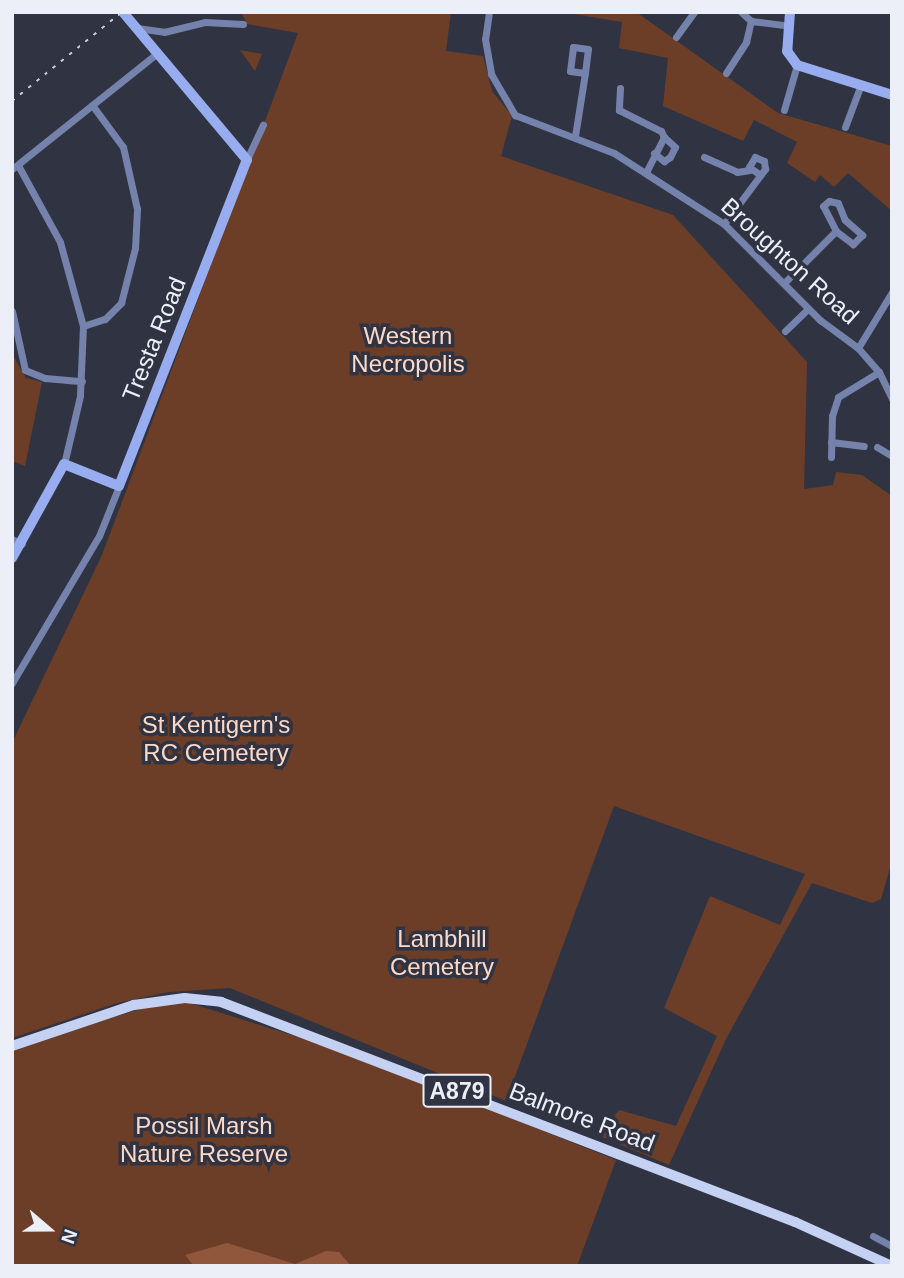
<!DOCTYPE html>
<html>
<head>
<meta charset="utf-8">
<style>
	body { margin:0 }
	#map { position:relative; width:904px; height:1278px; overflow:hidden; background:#303442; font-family:Helvetica,sans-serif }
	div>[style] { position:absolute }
	.green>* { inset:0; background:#6d3e27 }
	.water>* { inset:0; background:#90573c }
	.street>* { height:7px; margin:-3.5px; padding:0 3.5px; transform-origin:3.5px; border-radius:3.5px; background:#7482ac }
	.secondary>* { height:10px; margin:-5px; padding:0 5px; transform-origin:5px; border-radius:5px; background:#98adef }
	.primary>* { height:10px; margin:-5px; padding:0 5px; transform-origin:5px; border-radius:5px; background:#c5d1f3 }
	.rail>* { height:2px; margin-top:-1px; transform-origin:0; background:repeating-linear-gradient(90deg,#c8cbd5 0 3.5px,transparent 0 10.5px) }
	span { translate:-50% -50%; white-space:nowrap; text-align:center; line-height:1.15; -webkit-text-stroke:7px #303442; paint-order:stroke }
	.shield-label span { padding:2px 5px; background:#303442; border:2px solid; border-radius:5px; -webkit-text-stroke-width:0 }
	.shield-label { font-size:23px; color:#eceff8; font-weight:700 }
	.street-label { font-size:24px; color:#eceff8 }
	.park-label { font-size:24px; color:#fcd8c7 }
	.frame { position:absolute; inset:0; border:14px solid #eceff8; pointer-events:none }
	.north { position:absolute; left:14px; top:1194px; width:70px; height:70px; -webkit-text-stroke:5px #303442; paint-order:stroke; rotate:110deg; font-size:19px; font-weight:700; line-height:28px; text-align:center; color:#eceff8 }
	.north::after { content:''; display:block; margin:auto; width:24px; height:32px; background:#eceff8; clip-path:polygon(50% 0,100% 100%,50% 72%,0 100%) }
</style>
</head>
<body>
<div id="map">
	<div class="green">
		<div style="clip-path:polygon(241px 12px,451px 12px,446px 51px,483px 56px,492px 91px,512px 116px,501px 156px,673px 215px,807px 362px,804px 489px,833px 485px,836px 472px,862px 475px,892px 496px,892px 861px,881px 899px,872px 903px,812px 883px,726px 1039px,669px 1165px,600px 1136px,619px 1110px,676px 1126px,717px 1036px,664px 1008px,710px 896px,780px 925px,805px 874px,614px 806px,506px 1101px,230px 988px,169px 992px,117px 1003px,12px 1038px,12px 743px,102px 555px,298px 33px,247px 24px)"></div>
		<div style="clip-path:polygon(563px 12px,636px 12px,778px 113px,892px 146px,892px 211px,848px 173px,834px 187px,820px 175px,815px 182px,787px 163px,797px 142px,754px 120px,743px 141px,663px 106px,668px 58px,619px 48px,622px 22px)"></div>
		<div style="clip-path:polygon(240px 50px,262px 54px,255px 71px)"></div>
		<div style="clip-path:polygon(12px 354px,26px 378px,42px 382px,25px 466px,12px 461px)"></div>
		<div style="clip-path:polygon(183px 1001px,340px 1050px,616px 1160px,577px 1266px,12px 1266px,12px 1048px,147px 1007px)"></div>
	</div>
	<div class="water">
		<div style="clip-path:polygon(227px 1243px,295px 1264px,326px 1251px,339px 1252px,351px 1266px,194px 1266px,185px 1255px)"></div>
	</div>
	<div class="street">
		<div style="left:489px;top:12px;width:27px;rotate:98deg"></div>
		<div style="left:485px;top:39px;width:36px;rotate:80deg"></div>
		<div style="left:491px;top:74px;width:48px;rotate:59.7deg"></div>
		<div style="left:515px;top:115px;width:106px;rotate:21deg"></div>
		<div style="left:614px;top:153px;width:131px;rotate:32.8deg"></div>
		<div style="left:724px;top:224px;width:136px;rotate:45deg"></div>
		<div style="left:820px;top:320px;width:47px;rotate:36.4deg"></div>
		<div style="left:858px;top:348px;width:32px;rotate:49deg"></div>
		<div style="left:879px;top:372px;width:30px;rotate:64deg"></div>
		<div style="left:741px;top:12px;width:13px;rotate:42deg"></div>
		<div style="left:751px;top:21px;width:38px;rotate:7deg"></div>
		<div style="left:137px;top:28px;width:27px;rotate:8deg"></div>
		<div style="left:164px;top:32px;width:42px;rotate:-13.7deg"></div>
		<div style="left:205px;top:22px;width:38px;rotate:3deg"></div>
		<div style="left:676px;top:37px;width:31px;rotate:-54deg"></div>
		<div style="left:726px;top:73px;width:37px;rotate:-57deg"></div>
		<div style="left:746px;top:42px;width:22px;rotate:-77deg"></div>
		<div style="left:620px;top:88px;width:22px;rotate:93deg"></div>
		<div style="left:619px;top:110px;width:47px;rotate:26.6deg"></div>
		<div style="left:661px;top:131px;width:7px;rotate:63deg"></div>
		<div style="left:664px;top:137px;width:39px;rotate:117deg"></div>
		<div style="left:784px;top:110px;width:47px;rotate:-73.9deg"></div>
		<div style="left:845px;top:127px;width:43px;rotate:-69.4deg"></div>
		<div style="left:575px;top:136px;width:64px;rotate:-81deg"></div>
		<div style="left:585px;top:73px;width:24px;rotate:-83deg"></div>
		<div style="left:588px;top:49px;width:15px;rotate:-172deg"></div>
		<div style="left:573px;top:47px;width:24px;rotate:97deg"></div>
		<div style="left:570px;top:71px;width:15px;rotate:8deg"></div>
		<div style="left:654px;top:153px;width:13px;rotate:39deg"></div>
		<div style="left:664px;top:161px;width:7px;rotate:-34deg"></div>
		<div style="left:670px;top:157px;width:11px;rotate:-63deg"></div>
		<div style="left:675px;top:147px;width:15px;rotate:-138deg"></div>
		<div style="left:704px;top:157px;width:36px;rotate:24deg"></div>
		<div style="left:737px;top:172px;width:13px;rotate:-9deg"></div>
		<div style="left:247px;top:159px;width:38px;rotate:-65deg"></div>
		<div style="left:19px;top:167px;width:85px;rotate:61.3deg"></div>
		<div style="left:60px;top:242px;width:87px;rotate:74.7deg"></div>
		<div style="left:83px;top:326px;width:70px;rotate:92.5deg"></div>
		<div style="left:80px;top:396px;width:70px;rotate:103.2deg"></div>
		<div style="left:12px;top:169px;width:184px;rotate:-38.6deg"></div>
		<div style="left:724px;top:224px;width:69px;rotate:-53.3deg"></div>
		<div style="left:765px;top:169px;width:8px;rotate:-97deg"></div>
		<div style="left:764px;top:161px;width:10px;rotate:-156deg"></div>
		<div style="left:755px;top:157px;width:12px;rotate:121deg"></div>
		<div style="left:749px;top:167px;width:12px;rotate:35deg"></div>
		<div style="left:785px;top:282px;width:72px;rotate:-45deg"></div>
		<div style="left:836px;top:231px;width:28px;rotate:-117deg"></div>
		<div style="left:823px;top:206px;width:8px;rotate:-40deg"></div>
		<div style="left:829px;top:201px;width:9px;rotate:13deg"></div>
		<div style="left:838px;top:203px;width:18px;rotate:68deg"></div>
		<div style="left:845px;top:220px;width:23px;rotate:41deg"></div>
		<div style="left:862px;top:235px;width:13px;rotate:135deg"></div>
		<div style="left:853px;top:244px;width:21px;rotate:-143deg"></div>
		<div style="left:12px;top:311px;width:60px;rotate:77.6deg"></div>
		<div style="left:25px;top:370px;width:22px;rotate:22deg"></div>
		<div style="left:45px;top:378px;width:37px;rotate:5deg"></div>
		<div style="left:83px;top:326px;width:23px;rotate:-18deg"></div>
		<div style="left:105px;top:319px;width:23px;rotate:-45deg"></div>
		<div style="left:121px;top:303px;width:57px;rotate:-75.7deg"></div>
		<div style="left:135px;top:248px;width:39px;rotate:-87deg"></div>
		<div style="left:137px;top:209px;width:64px;rotate:-102.7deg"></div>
		<div style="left:123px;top:147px;width:52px;rotate:-126.4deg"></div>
		<div style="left:785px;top:331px;width:32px;rotate:-44deg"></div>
		<div style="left:858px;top:348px;width:66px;rotate:-58.7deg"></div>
		<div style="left:831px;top:442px;width:33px;rotate:7deg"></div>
		<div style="left:877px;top:447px;width:17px;rotate:31deg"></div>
		<div style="left:831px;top:457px;width:41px;rotate:-88.6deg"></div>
		<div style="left:832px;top:416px;width:20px;rotate:-72deg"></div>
		<div style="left:838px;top:397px;width:48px;rotate:-31.4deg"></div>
		<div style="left:12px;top:539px;width:11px;rotate:27deg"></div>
		<div style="left:12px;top:683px;width:171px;rotate:-59.4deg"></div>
		<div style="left:99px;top:536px;width:54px;rotate:-68.2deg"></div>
		<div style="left:873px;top:1236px;width:21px;rotate:28deg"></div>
	</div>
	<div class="secondary">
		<div style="left:790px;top:12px;width:39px;rotate:94deg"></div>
		<div style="left:787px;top:51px;width:17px;rotate:54deg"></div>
		<div style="left:797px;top:65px;width:100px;rotate:17.5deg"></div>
		<div style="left:12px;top:558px;width:107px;rotate:-61deg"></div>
		<div style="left:64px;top:464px;width:59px;rotate:21.8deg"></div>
		<div style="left:119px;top:486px;width:350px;rotate:-68.6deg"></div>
		<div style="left:247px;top:160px;width:193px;rotate:-130deg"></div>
	</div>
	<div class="primary">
		<div style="left:12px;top:1046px;width:129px;rotate:-18.6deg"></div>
		<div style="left:134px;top:1005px;width:51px;rotate:-7.8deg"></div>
		<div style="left:185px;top:998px;width:36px;rotate:6deg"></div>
		<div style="left:221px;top:1002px;width:615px;rotate:20.97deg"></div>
		<div style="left:795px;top:1222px;width:107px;rotate:24.4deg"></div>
	</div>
	<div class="rail">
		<div style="left:12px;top:101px;width:141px;rotate:-39deg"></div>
	</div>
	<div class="shield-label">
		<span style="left:457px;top:1091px">A879</span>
	</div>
	<div class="street-label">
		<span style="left:790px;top:261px;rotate:42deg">Broughton Road</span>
		<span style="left:154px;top:339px;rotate:-68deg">Tresta Road</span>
		<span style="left:582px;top:1117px;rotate:21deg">Balmore Road</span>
	</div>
	<div class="park-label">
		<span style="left:408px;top:350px">Western<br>Necropolis</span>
		<span style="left:216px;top:739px">St Kentigern's<br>RC Cemetery</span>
		<span style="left:442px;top:953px">Lambhill<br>Cemetery</span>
		<span style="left:204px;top:1140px">Possil Marsh<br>Nature Reserve</span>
	</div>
	<div class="frame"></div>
	<div class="north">N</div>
</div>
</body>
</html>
